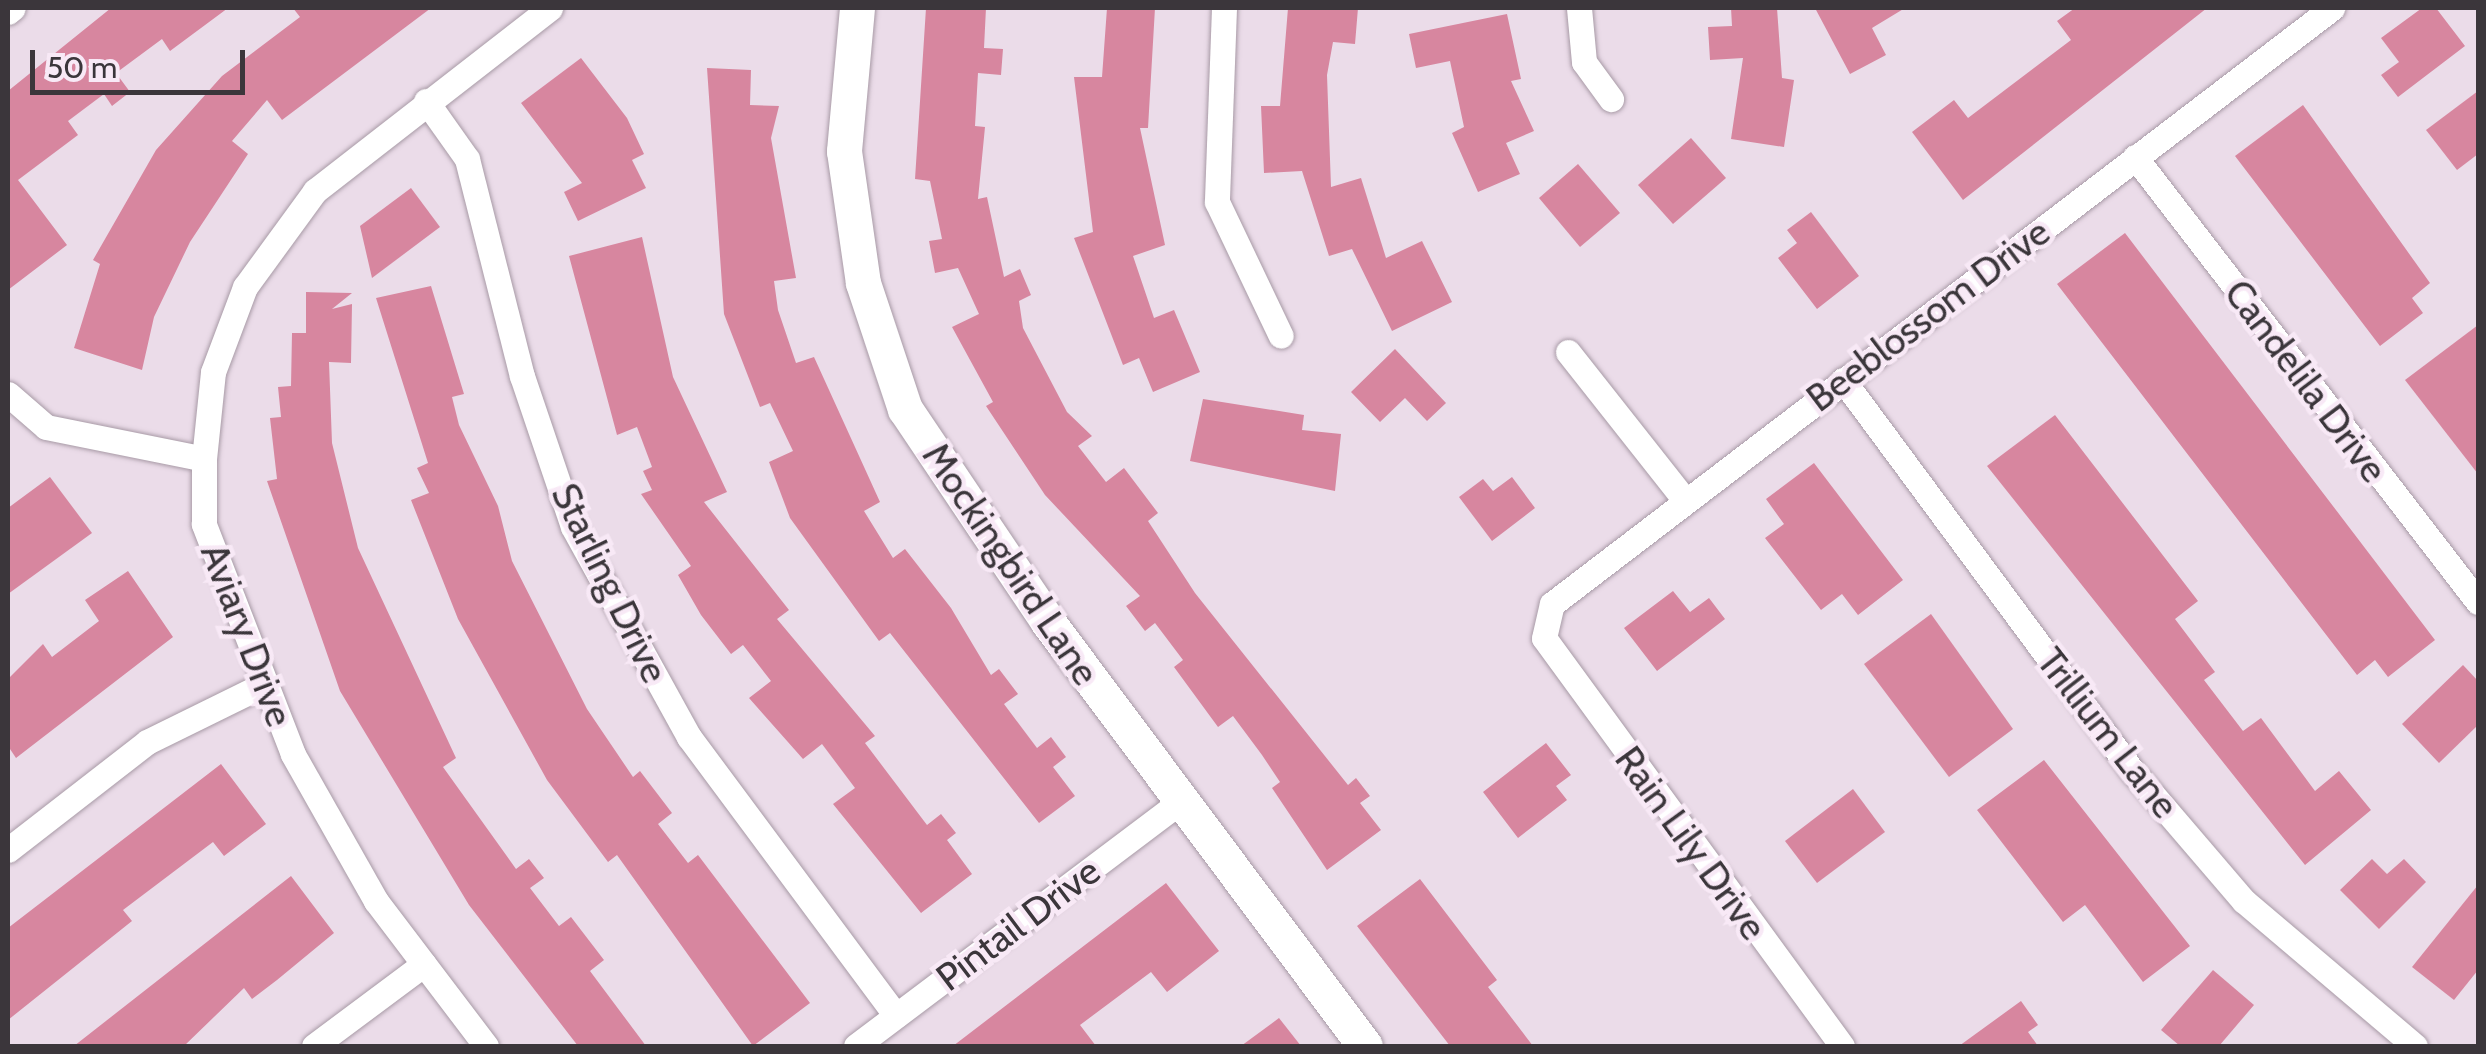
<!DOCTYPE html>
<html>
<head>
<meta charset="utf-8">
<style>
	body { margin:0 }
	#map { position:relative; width:2486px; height:1054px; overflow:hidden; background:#ebdce9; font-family:Cabin,sans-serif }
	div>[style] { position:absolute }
	.building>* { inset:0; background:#d7869f }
	.roads { filter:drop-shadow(0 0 2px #a89aa6) drop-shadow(0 0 2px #a89aa6) }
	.street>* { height:25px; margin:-12.5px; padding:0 12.5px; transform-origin:12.5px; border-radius:12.5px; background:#fff }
	.secondary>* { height:35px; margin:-17.5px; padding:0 17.5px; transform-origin:17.5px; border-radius:17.5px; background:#fff }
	span { translate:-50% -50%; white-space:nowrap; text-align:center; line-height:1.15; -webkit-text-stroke:9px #f8e9f6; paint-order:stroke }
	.street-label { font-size:38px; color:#3b363b }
	.frame { position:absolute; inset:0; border:10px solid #3b363b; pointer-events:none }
	.scale { position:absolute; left:30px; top:50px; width:215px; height:45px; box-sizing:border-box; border:5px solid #3b363b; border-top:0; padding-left:12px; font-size:30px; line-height:35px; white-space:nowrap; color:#3b363b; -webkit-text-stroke:8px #f8e9f6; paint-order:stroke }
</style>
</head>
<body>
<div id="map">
	<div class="building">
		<div style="clip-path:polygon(111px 8px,228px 8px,170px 51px,162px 39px,116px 73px,130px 92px,112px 106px,104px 94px,68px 121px,78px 135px,18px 180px,67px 245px,8px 290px,8px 91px)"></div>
		<div style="clip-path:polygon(293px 8px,431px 8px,282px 120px,267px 100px,232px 141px,248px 154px,190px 242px,154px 317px,142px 370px,74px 348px,100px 264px,93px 260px,156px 150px,222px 76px,300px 17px)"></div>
		<div style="clip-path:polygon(926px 8px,986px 8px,984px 48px,1003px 49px,1001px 75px,978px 73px,975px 126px,985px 127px,978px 199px,987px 197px,1004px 277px,1020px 269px,1031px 295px,1019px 301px,1023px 328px,1067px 412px,1092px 436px,1078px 446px,1106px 482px,1124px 468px,1158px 513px,1148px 521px,1195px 593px,1348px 785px,1356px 778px,1370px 796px,1360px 803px,1381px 830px,1327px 870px,1272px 788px,1280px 782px,1262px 755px,1233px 716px,1218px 727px,1174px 667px,1183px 660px,1155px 623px,1145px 631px,1126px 606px,1140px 596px,1045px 495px,986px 406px,993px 402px,952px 327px,979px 314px,958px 268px,935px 273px,929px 241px,942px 239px,930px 181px,915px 179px)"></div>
		<div style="clip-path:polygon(1107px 8px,1155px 8px,1148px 128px,1140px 128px,1165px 245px,1133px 256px,1154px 318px,1174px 310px,1200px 372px,1153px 392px,1139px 358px,1123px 365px,1074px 238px,1093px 232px,1074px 77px,1102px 77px)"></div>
		<div style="clip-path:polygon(1288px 8px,1358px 8px,1355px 44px,1333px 42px,1327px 75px,1331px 187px,1361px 178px,1386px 258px,1422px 241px,1452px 302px,1392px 331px,1352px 249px,1329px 256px,1302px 171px,1264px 173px,1261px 106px,1280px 106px)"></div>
		<div style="clip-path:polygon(1731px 8px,1777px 8px,1782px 78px,1794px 80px,1784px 147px,1731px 139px,1743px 58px,1710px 60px,1708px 27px,1732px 26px)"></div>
		<div style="clip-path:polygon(1815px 8px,1905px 8px,1872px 28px,1886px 55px,1850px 74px)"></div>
		<div style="clip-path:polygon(2075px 8px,2207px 8px,1963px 200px,1912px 132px,1954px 100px,1968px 118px,2071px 40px,2057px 21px)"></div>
		<div style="clip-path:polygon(2422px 8px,2436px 8px,2465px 46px,2398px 97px,2381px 75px,2399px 62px,2381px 38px)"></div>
		<div style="clip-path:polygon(1507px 14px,1521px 79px,1511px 81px,1534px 131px,1506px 143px,1520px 174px,1478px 192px,1452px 133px,1464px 127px,1450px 61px,1416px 68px,1409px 34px)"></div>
		<div style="clip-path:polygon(581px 58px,627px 118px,644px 154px,632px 160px,646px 188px,578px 221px,564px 192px,582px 183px,521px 103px)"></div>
		<div style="clip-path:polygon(707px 68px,751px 70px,750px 105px,779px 106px,771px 138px,796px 278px,774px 281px,778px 310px,796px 363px,814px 357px,880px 502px,864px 511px,893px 558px,905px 549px,951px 608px,991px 675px,999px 669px,1018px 694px,1004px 704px,1037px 748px,1051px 737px,1066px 757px,1053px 767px,1075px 796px,1039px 823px,890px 633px,879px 641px,790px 518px,769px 462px,793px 451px,770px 403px,760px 407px,724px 314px)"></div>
		<div style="clip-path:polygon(2478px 91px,2478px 154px,2457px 170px,2426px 130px)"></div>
		<div style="clip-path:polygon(2303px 105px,2430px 283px,2412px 298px,2423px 313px,2380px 346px,2235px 156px)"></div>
		<div style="clip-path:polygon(1691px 138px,1726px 178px,1673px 224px,1638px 185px)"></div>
		<div style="clip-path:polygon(1578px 164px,1620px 213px,1580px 247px,1539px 198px)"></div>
		<div style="clip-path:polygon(411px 188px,440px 227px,372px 278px,360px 226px)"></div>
		<div style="clip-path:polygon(1811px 212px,1859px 276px,1817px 309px,1778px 258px,1797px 243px,1787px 230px)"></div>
		<div style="clip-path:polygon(2125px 233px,2435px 640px,2388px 677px,2375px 660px,2357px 675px,2057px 284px)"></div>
		<div style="clip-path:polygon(642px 237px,673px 377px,727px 492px,704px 502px,789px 610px,777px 619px,875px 736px,865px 743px,927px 825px,941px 814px,956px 833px,947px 840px,972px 874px,921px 913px,833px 804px,855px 788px,822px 744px,803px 759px,749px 698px,771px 681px,743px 645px,731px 654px,701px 615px,678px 575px,691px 566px,641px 494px,652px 490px,643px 471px,652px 467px,637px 427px,617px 435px,569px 256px)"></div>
		<div style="clip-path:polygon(431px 286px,464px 394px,452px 397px,459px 425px,498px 506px,512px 561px,587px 709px,633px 777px,640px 771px,672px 813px,658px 824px,688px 863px,698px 855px,810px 1003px,753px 1046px,617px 855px,608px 862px,547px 780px,458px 619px,411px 500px,429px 493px,417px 468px,428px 463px,376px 298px)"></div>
		<div style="clip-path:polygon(306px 292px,352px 293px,332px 309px,352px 304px,351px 363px,329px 362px,332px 443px,358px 548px,456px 758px,443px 767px,516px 869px,529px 859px,544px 878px,530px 888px,559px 926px,571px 917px,604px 960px,590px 971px,646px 1046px,578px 1046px,469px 905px,340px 691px,267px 481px,277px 479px,270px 418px,281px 417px,278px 387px,291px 386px,292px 333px,306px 333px)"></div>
		<div style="clip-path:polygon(2478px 325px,2478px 474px,2405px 380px)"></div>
		<div style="clip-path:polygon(1395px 349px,1446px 403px,1427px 421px,1405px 398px,1380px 422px,1351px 392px)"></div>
		<div style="clip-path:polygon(1203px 399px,1304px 415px,1302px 430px,1341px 434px,1335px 491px,1190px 461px)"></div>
		<div style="clip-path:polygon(2055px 415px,2198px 601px,2175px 619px,2215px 672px,2204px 680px,2243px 731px,2261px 718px,2315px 791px,2339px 771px,2371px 810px,2305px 865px,1987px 466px)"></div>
		<div style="clip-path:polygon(1814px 463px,1903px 580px,1858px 615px,1842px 594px,1821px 610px,1765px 538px,1784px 524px,1766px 499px)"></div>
		<div style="clip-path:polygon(50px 477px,92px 533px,8px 594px,8px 508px)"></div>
		<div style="clip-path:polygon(1512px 477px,1535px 508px,1492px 541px,1459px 497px,1483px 479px,1493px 491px)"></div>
		<div style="clip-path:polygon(128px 571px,173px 637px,16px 758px,8px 746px,8px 679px,43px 644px,52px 657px,99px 621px,85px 600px)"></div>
		<div style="clip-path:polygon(1673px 591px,1690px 612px,1709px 598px,1725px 619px,1657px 671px,1624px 628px)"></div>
		<div style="clip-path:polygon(1931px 614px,2013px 729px,1949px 777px,1864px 664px)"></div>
		<div style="clip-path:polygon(2463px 665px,2478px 681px,2478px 725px,2439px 763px,2402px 724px)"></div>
		<div style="clip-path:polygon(1546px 743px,1571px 775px,1556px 786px,1567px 800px,1518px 838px,1483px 792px)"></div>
		<div style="clip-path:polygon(2044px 760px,2190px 946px,2143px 982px,2085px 905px,2063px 922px,1977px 810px)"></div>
		<div style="clip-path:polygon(221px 764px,266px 824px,224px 856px,213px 842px,123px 910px,132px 921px,8px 1020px,8px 928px)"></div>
		<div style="clip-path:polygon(1853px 789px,1885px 832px,1817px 883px,1785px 841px)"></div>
		<div style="clip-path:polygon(2372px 859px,2387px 874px,2404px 859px,2426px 882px,2379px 929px,2340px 890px)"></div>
		<div style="clip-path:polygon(291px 876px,334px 933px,277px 980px,252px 999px,244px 988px,184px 1046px,74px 1046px)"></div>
		<div style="clip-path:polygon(1420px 879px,1497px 980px,1488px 987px,1533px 1046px,1450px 1046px,1357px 926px)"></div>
		<div style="clip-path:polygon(1166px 883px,1219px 951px,1167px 992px,1151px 972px,1080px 1025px,1096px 1046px,953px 1046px)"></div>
		<div style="clip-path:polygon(2478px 885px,2478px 970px,2454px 1000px,2412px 967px)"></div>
		<div style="clip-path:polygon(2213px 970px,2254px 1005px,2219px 1046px,2180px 1046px,2161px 1030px)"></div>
		<div style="clip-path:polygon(2021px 1001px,2038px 1025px,2028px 1032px,2038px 1046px,1959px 1046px)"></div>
		<div style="clip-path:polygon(1279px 1018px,1301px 1046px,1241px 1046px)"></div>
	</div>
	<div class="roads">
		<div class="street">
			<div style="left:1224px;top:8px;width:194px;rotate:92.1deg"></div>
			<div style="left:1217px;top:202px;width:148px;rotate:64.5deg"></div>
			<div style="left:1579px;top:8px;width:54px;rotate:84.7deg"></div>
			<div style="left:1584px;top:62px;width:46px;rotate:53.9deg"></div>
			<div style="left:8px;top:12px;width:6px;rotate:-39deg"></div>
			<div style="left:426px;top:101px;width:71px;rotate:54.7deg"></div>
			<div style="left:467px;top:159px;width:224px;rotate:75.8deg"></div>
			<div style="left:522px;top:376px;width:159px;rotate:71.3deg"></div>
			<div style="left:573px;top:527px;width:240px;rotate:61.1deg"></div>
			<div style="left:689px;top:737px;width:347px;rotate:53.4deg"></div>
			<div style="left:2135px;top:157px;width:562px;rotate:52.38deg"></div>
			<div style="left:1568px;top:352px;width:189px;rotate:51.7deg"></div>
			<div style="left:1843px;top:380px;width:490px;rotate:53.5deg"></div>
			<div style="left:2135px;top:774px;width:167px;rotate:49.4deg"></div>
			<div style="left:2244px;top:901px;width:224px;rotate:40.3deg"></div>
			<div style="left:8px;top:394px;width:50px;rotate:41deg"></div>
			<div style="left:46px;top:427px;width:161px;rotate:11.4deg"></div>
			<div style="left:8px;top:850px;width:176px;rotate:-37.8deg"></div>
			<div style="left:147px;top:742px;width:129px;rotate:-26.2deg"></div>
			<div style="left:314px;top:1046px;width:137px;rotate:-36.7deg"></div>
			<div style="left:486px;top:1046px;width:182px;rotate:-127.2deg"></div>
			<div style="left:376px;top:901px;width:169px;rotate:-119.5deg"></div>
			<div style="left:293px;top:754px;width:247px;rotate:-111.2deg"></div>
			<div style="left:204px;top:524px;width:65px;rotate:-90deg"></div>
			<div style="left:204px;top:459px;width:87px;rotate:-84.1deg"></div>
			<div style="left:213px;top:372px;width:91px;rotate:-69.4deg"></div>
			<div style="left:245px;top:287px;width:119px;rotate:-53.9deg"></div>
			<div style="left:315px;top:191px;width:298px;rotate:-37.9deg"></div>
			<div style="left:856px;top:1046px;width:406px;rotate:-37deg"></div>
			<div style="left:1842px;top:1046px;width:505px;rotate:-126.14deg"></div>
			<div style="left:1544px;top:638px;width:35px;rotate:-77deg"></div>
			<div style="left:1552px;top:604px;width:982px;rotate:-37.38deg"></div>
		</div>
		<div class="secondary">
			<div style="left:857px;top:8px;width:144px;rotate:95.2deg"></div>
			<div style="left:844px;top:151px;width:133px;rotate:81.8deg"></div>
			<div style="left:863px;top:283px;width:133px;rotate:71.6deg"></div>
			<div style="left:905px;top:409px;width:257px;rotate:56.1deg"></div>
			<div style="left:1048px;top:622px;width:529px;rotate:53.22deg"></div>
		</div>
	</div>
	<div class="street-label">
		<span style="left:1928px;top:315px;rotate:-37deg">Beeblossom Drive</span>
		<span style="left:2306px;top:381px;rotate:53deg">Candelila Drive</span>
		<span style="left:1011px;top:564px;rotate:56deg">Mockingbird Lane</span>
		<span style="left:610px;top:583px;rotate:64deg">Starling Drive</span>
		<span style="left:247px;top:635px;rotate:69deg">Aviary Drive</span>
		<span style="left:2108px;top:733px;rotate:52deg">Trillium Lane</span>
		<span style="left:1691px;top:843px;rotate:54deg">Rain Lily Drive</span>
		<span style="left:1018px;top:924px;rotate:-37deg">Pintail Drive</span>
	</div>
	<div class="frame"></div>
	<div class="scale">50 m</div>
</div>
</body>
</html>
